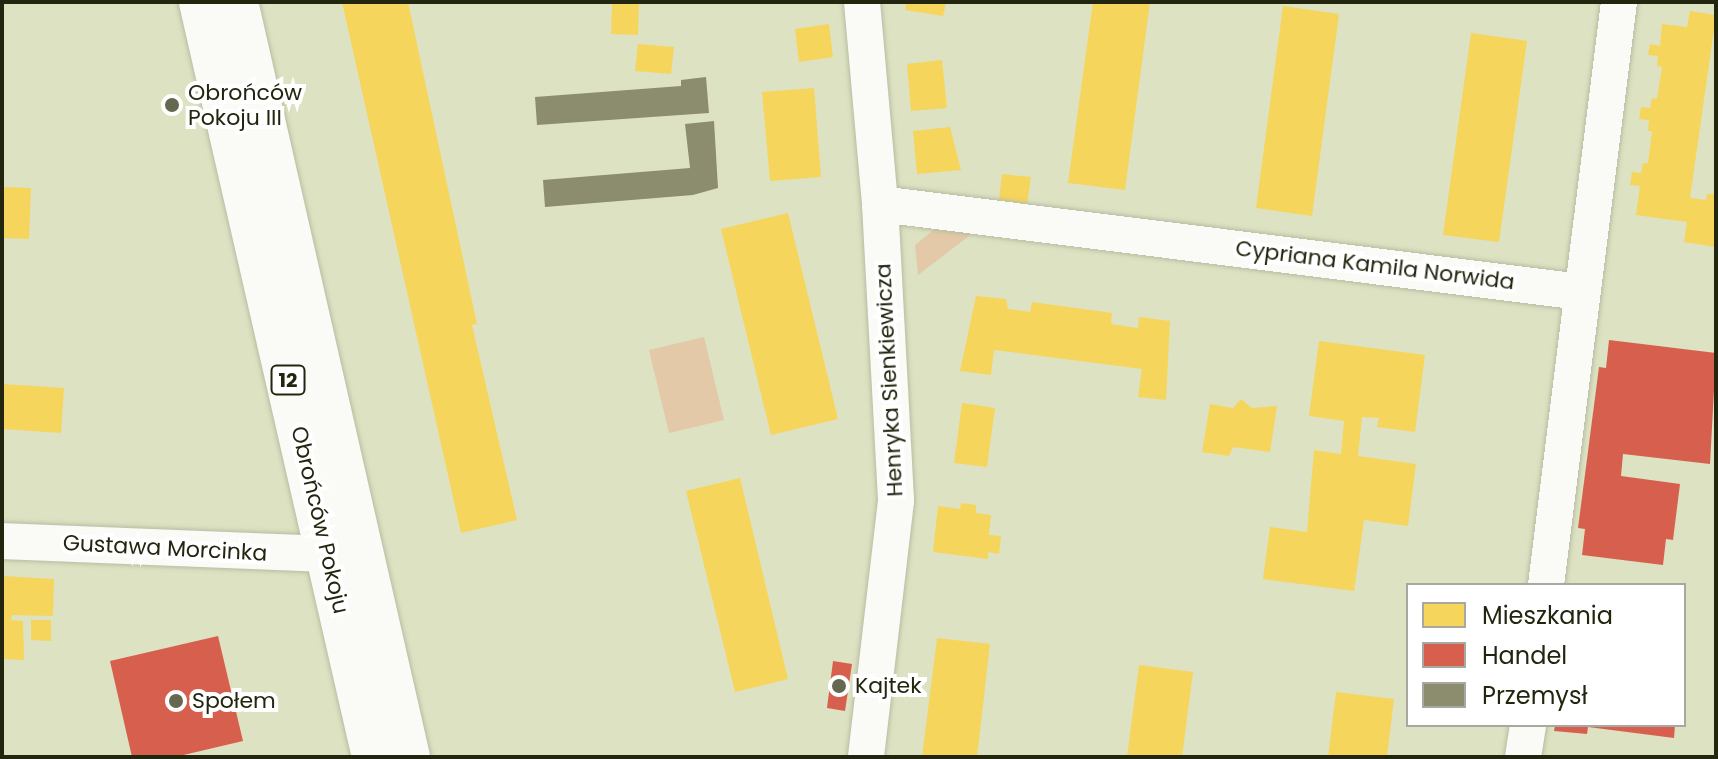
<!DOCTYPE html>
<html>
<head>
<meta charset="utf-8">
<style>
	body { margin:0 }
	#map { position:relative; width:1718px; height:759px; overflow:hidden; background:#dde2c2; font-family:Poppins,sans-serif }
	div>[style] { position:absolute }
	.green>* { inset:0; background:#e3c9a7 }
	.homes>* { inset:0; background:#f6d55c }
	.shops>* { inset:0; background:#d6604d }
	.industry>* { inset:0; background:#8c8c6e }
	.roads { filter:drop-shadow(0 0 2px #b8bca3) drop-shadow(0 0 2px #b8bca3) }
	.minor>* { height:36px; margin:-18px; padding:0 18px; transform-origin:18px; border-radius:18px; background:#fafbf6 }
	.major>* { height:44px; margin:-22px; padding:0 22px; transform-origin:22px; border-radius:22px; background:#fafbf6 }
	.dots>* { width:22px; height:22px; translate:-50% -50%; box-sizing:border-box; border:4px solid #fff; border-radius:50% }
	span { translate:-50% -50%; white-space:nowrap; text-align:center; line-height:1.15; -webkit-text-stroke:8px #fff; paint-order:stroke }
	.shield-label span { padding:2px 6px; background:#fff; border:2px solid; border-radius:6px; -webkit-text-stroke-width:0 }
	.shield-label { font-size:20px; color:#23260f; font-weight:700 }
	.poi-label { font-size:22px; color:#23260f }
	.left { translate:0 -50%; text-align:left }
	.street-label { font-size:22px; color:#23260f }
	.frame { position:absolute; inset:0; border:4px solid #23260f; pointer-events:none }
	.legend { position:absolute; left:1406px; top:583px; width:280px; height:144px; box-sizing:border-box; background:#fff; border:2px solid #a7a89f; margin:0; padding:10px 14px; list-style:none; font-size:24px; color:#23260f }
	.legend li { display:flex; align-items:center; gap:16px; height:40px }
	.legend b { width:40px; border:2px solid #a7a89f }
</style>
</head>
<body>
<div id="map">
	<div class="green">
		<div style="clip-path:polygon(935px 229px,973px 233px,918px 275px,915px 245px)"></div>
		<div style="clip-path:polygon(704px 337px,724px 420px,669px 433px,649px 350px)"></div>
	</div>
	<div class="homes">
		<div style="clip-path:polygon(342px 2px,408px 2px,477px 324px,472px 325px,517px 520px,461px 533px)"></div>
		<div style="clip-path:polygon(612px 2px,639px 2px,638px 35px,611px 34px)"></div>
		<div style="clip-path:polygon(907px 2px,946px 2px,943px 16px,905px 10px)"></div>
		<div style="clip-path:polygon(1093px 2px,1150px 2px,1125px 190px,1068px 183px)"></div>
		<div style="clip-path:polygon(1283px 6px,1339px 14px,1312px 216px,1256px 208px)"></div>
		<div style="clip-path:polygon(1690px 11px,1716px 15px,1690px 198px,1706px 200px,1707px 194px,1716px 194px,1716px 247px,1684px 242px,1687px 222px,1636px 215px,1640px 186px,1630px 185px,1632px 172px,1641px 173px,1643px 163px,1648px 163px,1652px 131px,1648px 131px,1649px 120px,1639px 119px,1641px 107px,1650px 108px,1652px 98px,1657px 99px,1662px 67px,1657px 66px,1658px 56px,1648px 55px,1650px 44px,1660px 46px,1662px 24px,1687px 27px)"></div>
		<div style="clip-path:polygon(829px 24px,833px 57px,799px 62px,795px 29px)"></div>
		<div style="clip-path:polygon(1471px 33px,1527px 41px,1499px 242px,1443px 235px)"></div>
		<div style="clip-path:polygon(638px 44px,674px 47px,671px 74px,635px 71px)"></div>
		<div style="clip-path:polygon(942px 60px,947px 108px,911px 111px,907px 64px)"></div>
		<div style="clip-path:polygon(814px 88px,821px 177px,770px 181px,762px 92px)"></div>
		<div style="clip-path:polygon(950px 127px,961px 170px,917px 174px,913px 131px)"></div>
		<div style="clip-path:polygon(1002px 174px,1031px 177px,1027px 204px,999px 200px)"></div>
		<div style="clip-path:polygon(2px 187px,31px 188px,29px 239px,2px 238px)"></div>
		<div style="clip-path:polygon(788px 213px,838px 419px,771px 435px,721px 229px)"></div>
		<div style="clip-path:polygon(976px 296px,1006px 299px,1008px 309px,1030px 312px,1032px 302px,1112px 313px,1111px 324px,1138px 328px,1139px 317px,1170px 321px,1166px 400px,1138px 397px,1142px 369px,994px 350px,991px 375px,960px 371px)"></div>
		<div style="clip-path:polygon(1319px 341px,1425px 355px,1415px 432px,1377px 427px,1379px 418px,1362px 417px,1358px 456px,1416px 464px,1408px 526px,1364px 520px,1354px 591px,1263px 579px,1270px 527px,1307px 532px,1314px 450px,1341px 454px,1344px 421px,1309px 416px)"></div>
		<div style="clip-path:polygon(2px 384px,64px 388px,61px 433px,2px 429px)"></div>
		<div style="clip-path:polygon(1241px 399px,1252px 408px,1277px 406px,1270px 452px,1233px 447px,1229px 456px,1202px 452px,1210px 404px,1233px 408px)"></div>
		<div style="clip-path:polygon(962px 403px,995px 408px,987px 467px,954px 463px)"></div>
		<div style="clip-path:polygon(740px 478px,788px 679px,735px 692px,686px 491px)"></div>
		<div style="clip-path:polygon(961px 503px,976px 505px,976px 513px,991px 515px,989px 535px,1001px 536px,999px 554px,988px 552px,988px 559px,933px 552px,938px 506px,960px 509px)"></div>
		<div style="clip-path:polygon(2px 576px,54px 579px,53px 616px,12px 615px,11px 620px,23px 621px,24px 660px,2px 659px)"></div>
		<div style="clip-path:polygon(31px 620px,51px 620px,51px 641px,31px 640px)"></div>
		<div style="clip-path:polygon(937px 638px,990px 644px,977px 757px,922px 757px)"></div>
		<div style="clip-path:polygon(1139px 665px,1193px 672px,1182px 757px,1127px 757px)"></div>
		<div style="clip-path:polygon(1336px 692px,1394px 699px,1387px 757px,1328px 757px)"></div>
	</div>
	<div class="shops">
		<div style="clip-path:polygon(1609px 340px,1716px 353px,1710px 464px,1623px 454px,1621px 476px,1680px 484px,1673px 540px,1666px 539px,1663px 565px,1582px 555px,1585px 529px,1578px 528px,1599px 367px,1606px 368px)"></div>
		<div style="clip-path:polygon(218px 636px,243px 741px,175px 757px,132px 757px,110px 661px)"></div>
		<div style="clip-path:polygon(833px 661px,852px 664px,845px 711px,827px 708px)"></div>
		<div style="clip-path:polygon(1555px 725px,1675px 725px,1674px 738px,1588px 727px,1587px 734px,1554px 731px)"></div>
	</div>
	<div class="industry">
		<div style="clip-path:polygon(706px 77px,709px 113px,537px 125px,535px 97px,681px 86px,681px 80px)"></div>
		<div style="clip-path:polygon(714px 121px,718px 188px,693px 195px,545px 207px,543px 180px,690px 168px,685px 124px)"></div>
	</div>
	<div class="roads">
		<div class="minor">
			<div style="left:862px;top:2px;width:203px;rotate:84.9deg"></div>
			<div style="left:880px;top:204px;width:297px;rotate:86.9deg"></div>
			<div style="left:896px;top:501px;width:258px;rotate:96.7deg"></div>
			<div style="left:880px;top:204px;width:707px;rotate:7.16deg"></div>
			<div style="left:2px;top:541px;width:326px;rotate:2.3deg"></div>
			<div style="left:1546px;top:585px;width:588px;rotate:-82.86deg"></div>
			<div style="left:1523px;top:757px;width:32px;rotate:-81deg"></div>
		</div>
		<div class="major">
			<div style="left:201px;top:2px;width:775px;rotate:77.09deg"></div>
			<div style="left:236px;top:2px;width:774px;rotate:77.17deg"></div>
		</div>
	</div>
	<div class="dots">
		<div style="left:172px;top:105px;background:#64684e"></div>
		<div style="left:839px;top:686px;background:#64684e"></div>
		<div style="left:176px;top:701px;background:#64684e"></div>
	</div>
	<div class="shield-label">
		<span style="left:288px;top:380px">12</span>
	</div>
	<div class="poi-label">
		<span class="left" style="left:188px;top:105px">Obrońców<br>Pokoju III</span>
		<span class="left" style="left:855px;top:686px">Kajtek</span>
		<span class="left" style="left:192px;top:701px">Społem</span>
	</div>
	<div class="street-label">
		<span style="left:1375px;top:265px;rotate:7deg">Cypriana Kamila Norwida</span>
		<span style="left:889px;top:380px;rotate:-93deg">Henryka Sienkiewicza</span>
		<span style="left:320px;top:520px;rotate:77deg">Obrońców Pokoju</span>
		<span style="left:165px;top:548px;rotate:3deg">Gustawa Morcinka</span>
	</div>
	<div class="frame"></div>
	<ul class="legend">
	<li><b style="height:22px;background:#f6d55c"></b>Mieszkania</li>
	<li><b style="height:22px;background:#d6604d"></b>Handel</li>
	<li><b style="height:22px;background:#8c8c6e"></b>Przemysł</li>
	</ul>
</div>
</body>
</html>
